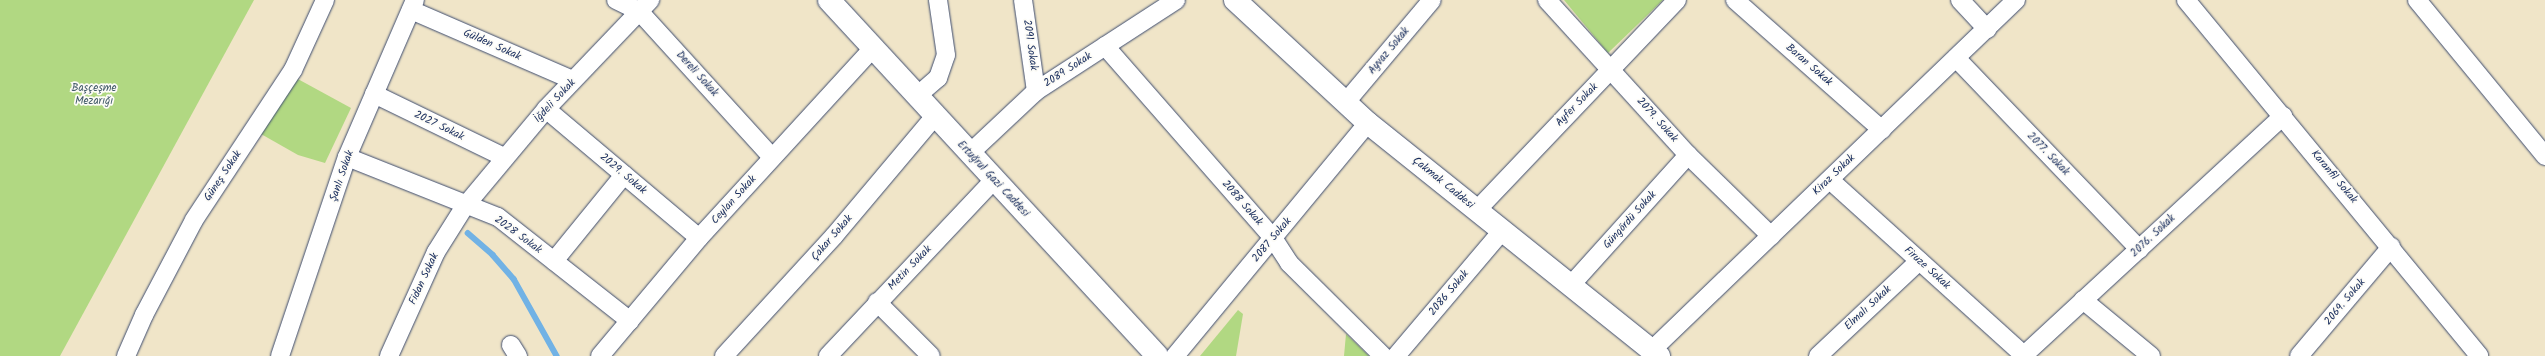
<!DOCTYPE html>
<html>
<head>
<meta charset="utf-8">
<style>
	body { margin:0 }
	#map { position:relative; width:2545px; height:356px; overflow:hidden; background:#f0e5c8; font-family:Kalam,sans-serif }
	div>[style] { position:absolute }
	.green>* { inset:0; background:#b1d882 }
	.stream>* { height:5.5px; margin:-2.75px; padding:0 2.75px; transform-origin:2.75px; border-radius:2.75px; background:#71b2e5 }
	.roads { filter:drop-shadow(0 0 1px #3b4a6e) drop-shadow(0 0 1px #3b4a6e) }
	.minor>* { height:18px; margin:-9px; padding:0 9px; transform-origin:9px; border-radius:9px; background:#fff }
	.secondary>* { height:22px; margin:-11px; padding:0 11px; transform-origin:11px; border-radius:11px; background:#fff }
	span { translate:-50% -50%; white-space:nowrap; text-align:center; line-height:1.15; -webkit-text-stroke:3.5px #fdfcf7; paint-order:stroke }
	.street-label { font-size:11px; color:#1b2f5e }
	.park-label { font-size:11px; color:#405967 }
</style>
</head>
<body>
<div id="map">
	<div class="green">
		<div style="clip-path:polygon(0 0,254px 0,60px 356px,0 356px)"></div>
		<div style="clip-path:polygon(1564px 0,1663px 0,1608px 53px)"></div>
		<div style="clip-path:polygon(296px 78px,351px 108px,325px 163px,298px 155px,261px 134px)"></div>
		<div style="clip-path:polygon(1238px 310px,1243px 314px,1236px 356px,1200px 356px)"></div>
		<div style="clip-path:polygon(1346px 334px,1369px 356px,1344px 356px)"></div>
	</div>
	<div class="stream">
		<div style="left:468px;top:233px;width:33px;rotate:41deg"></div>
		<div style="left:493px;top:255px;width:32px;rotate:49deg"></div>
		<div style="left:514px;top:279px;width:88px;rotate:60.8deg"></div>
	</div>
	<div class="roads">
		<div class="minor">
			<div style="left:616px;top:0;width:25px;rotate:26deg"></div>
			<div style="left:639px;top:11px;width:197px;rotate:47.7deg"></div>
			<div style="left:1023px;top:0;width:92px;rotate:81.9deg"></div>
			<div style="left:1547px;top:0;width:210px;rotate:47.7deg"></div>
			<div style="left:1688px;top:155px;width:116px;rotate:44.3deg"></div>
			<div style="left:1735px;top:0;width:196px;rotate:41.5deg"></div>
			<div style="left:1960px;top:0;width:40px;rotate:47deg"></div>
			<div style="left:2186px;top:0;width:461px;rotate:50.5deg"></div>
			<div style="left:2417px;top:0;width:202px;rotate:50.6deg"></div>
			<div style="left:411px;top:10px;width:176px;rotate:23.4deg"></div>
			<div style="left:1105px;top:46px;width:255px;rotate:48.8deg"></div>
			<div style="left:1273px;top:238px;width:30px;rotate:57deg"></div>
			<div style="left:1289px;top:263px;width:132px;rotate:44.7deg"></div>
			<div style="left:1956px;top:58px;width:265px;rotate:46.2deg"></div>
			<div style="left:374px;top:94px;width:144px;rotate:25.9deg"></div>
			<div style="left:917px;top:96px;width:28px;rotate:-41deg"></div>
			<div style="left:938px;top:78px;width:24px;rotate:-71deg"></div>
			<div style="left:946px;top:55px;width:56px;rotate:-98.3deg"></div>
			<div style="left:1346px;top:102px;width:133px;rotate:-49.9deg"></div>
			<div style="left:546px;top:109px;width:200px;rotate:40.1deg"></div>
			<div style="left:969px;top:154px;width:92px;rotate:-43.2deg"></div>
			<div style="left:1036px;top:91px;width:167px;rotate:-33deg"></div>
			<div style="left:347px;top:157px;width:162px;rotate:21.7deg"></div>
			<div style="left:498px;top:217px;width:168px;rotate:38.2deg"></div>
			<div style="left:1830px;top:180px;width:261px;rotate:42.1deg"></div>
			<div style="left:1477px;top:210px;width:290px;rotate:-46.4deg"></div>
			<div style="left:554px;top:261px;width:111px;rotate:-50.9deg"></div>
			<div style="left:1571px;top:285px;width:175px;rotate:-48deg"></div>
			<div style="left:2083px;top:300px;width:88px;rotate:39.5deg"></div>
			<div style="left:877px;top:302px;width:76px;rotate:45deg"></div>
			<div style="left:511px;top:345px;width:13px;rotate:58deg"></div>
			<div style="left:1652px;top:350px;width:505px;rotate:-43.88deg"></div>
			<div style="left:126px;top:356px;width:45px;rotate:-66.3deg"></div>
			<div style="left:144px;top:315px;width:107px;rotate:-62.2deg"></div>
			<div style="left:194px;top:220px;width:180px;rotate:-56.6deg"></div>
			<div style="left:293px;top:70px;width:77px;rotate:-65.4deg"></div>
			<div style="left:280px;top:356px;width:210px;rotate:-71.4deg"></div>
			<div style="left:347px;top:157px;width:171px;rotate:-66.6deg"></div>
			<div style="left:389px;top:356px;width:114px;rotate:-65.7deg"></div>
			<div style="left:436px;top:252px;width:54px;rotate:-57.8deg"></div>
			<div style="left:465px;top:206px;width:126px;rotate:-50.1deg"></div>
			<div style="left:546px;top:109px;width:151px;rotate:-46.3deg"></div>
			<div style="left:600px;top:356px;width:154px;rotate:-50deg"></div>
			<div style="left:699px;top:238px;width:258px;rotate:-47.5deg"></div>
			<div style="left:724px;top:356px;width:163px;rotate:-47.5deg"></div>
			<div style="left:834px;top:236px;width:157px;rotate:-49.9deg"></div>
			<div style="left:828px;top:356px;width:242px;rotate:-46.7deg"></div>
			<div style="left:1175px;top:356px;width:303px;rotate:-50.4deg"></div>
			<div style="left:1396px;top:356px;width:164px;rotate:-49.7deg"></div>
			<div style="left:1818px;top:356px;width:139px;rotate:-43.2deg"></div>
			<div style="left:2023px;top:356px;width:354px;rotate:-42.7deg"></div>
			<div style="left:2299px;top:356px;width:143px;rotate:-49.8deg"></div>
		</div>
		<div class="secondary">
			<div style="left:829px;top:0;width:484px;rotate:47.3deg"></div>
			<div style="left:1235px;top:0;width:181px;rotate:42.8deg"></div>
			<div style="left:1368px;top:123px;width:373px;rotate:38.7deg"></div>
		</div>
	</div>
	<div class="street-label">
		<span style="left:492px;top:45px;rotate:24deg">Gülden Sokak</span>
		<span style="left:1030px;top:45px;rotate:82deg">2091 Sokak</span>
		<span style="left:1389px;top:51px;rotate:-50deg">Ayvaz Sokak</span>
		<span style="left:1809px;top:65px;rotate:41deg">Baran Sokak</span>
		<span style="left:1068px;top:70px;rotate:-33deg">2089 Sokak</span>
		<span style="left:697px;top:74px;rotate:48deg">Dereli Sokak</span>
		<span style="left:555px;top:101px;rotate:-47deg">İğdeli Sokak</span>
		<span style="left:1577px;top:105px;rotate:-46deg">Ayfer Sokak</span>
		<span style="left:1657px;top:120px;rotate:48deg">2079. Sokak</span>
		<span style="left:439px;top:126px;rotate:26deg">2027 Sokak</span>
		<span style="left:2048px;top:154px;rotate:46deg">2077. Sokak</span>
		<span style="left:623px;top:174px;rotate:40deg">2029. Sokak</span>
		<span style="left:1834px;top:175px;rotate:-44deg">Kiraz Sokak</span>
		<span style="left:223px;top:176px;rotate:-56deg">Güneş Sokak</span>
		<span style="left:342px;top:176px;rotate:-71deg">Şanlı Sokak</span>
		<span style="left:2334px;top:177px;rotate:50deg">Karanfil Sokak</span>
		<span style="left:993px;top:179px;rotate:47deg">Ertuğrul Gazi Caddesi</span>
		<span style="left:1443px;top:183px;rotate:39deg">Çakmak Caddesi</span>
		<span style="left:734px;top:200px;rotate:-48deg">Ceylan Sokak</span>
		<span style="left:1242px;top:203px;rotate:49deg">2088 Sokak</span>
		<span style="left:1630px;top:220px;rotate:-48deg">Güngördü Sokak</span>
		<span style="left:518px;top:235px;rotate:36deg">2028 Sokak</span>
		<span style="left:2153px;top:236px;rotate:-43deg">2076. Sokak</span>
		<span style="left:832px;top:238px;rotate:-49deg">Çakar Sokak</span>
		<span style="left:1272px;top:240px;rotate:-50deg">2087 Sokak</span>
		<span style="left:910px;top:268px;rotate:-46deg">Metin Sokak</span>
		<span style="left:1927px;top:268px;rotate:42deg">Firuze Sokak</span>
		<span style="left:424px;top:279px;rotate:-65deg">Fidan Sokak</span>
		<span style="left:1449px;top:293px;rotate:-50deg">2086 Sokak</span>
		<span style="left:2345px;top:302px;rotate:-50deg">2069. Sokak</span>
		<span style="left:1868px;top:308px;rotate:-43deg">Elmalı Sokak</span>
	</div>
	<div class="park-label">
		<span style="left:94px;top:95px">Başçeşme<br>Mezarığı</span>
	</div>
</div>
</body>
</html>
